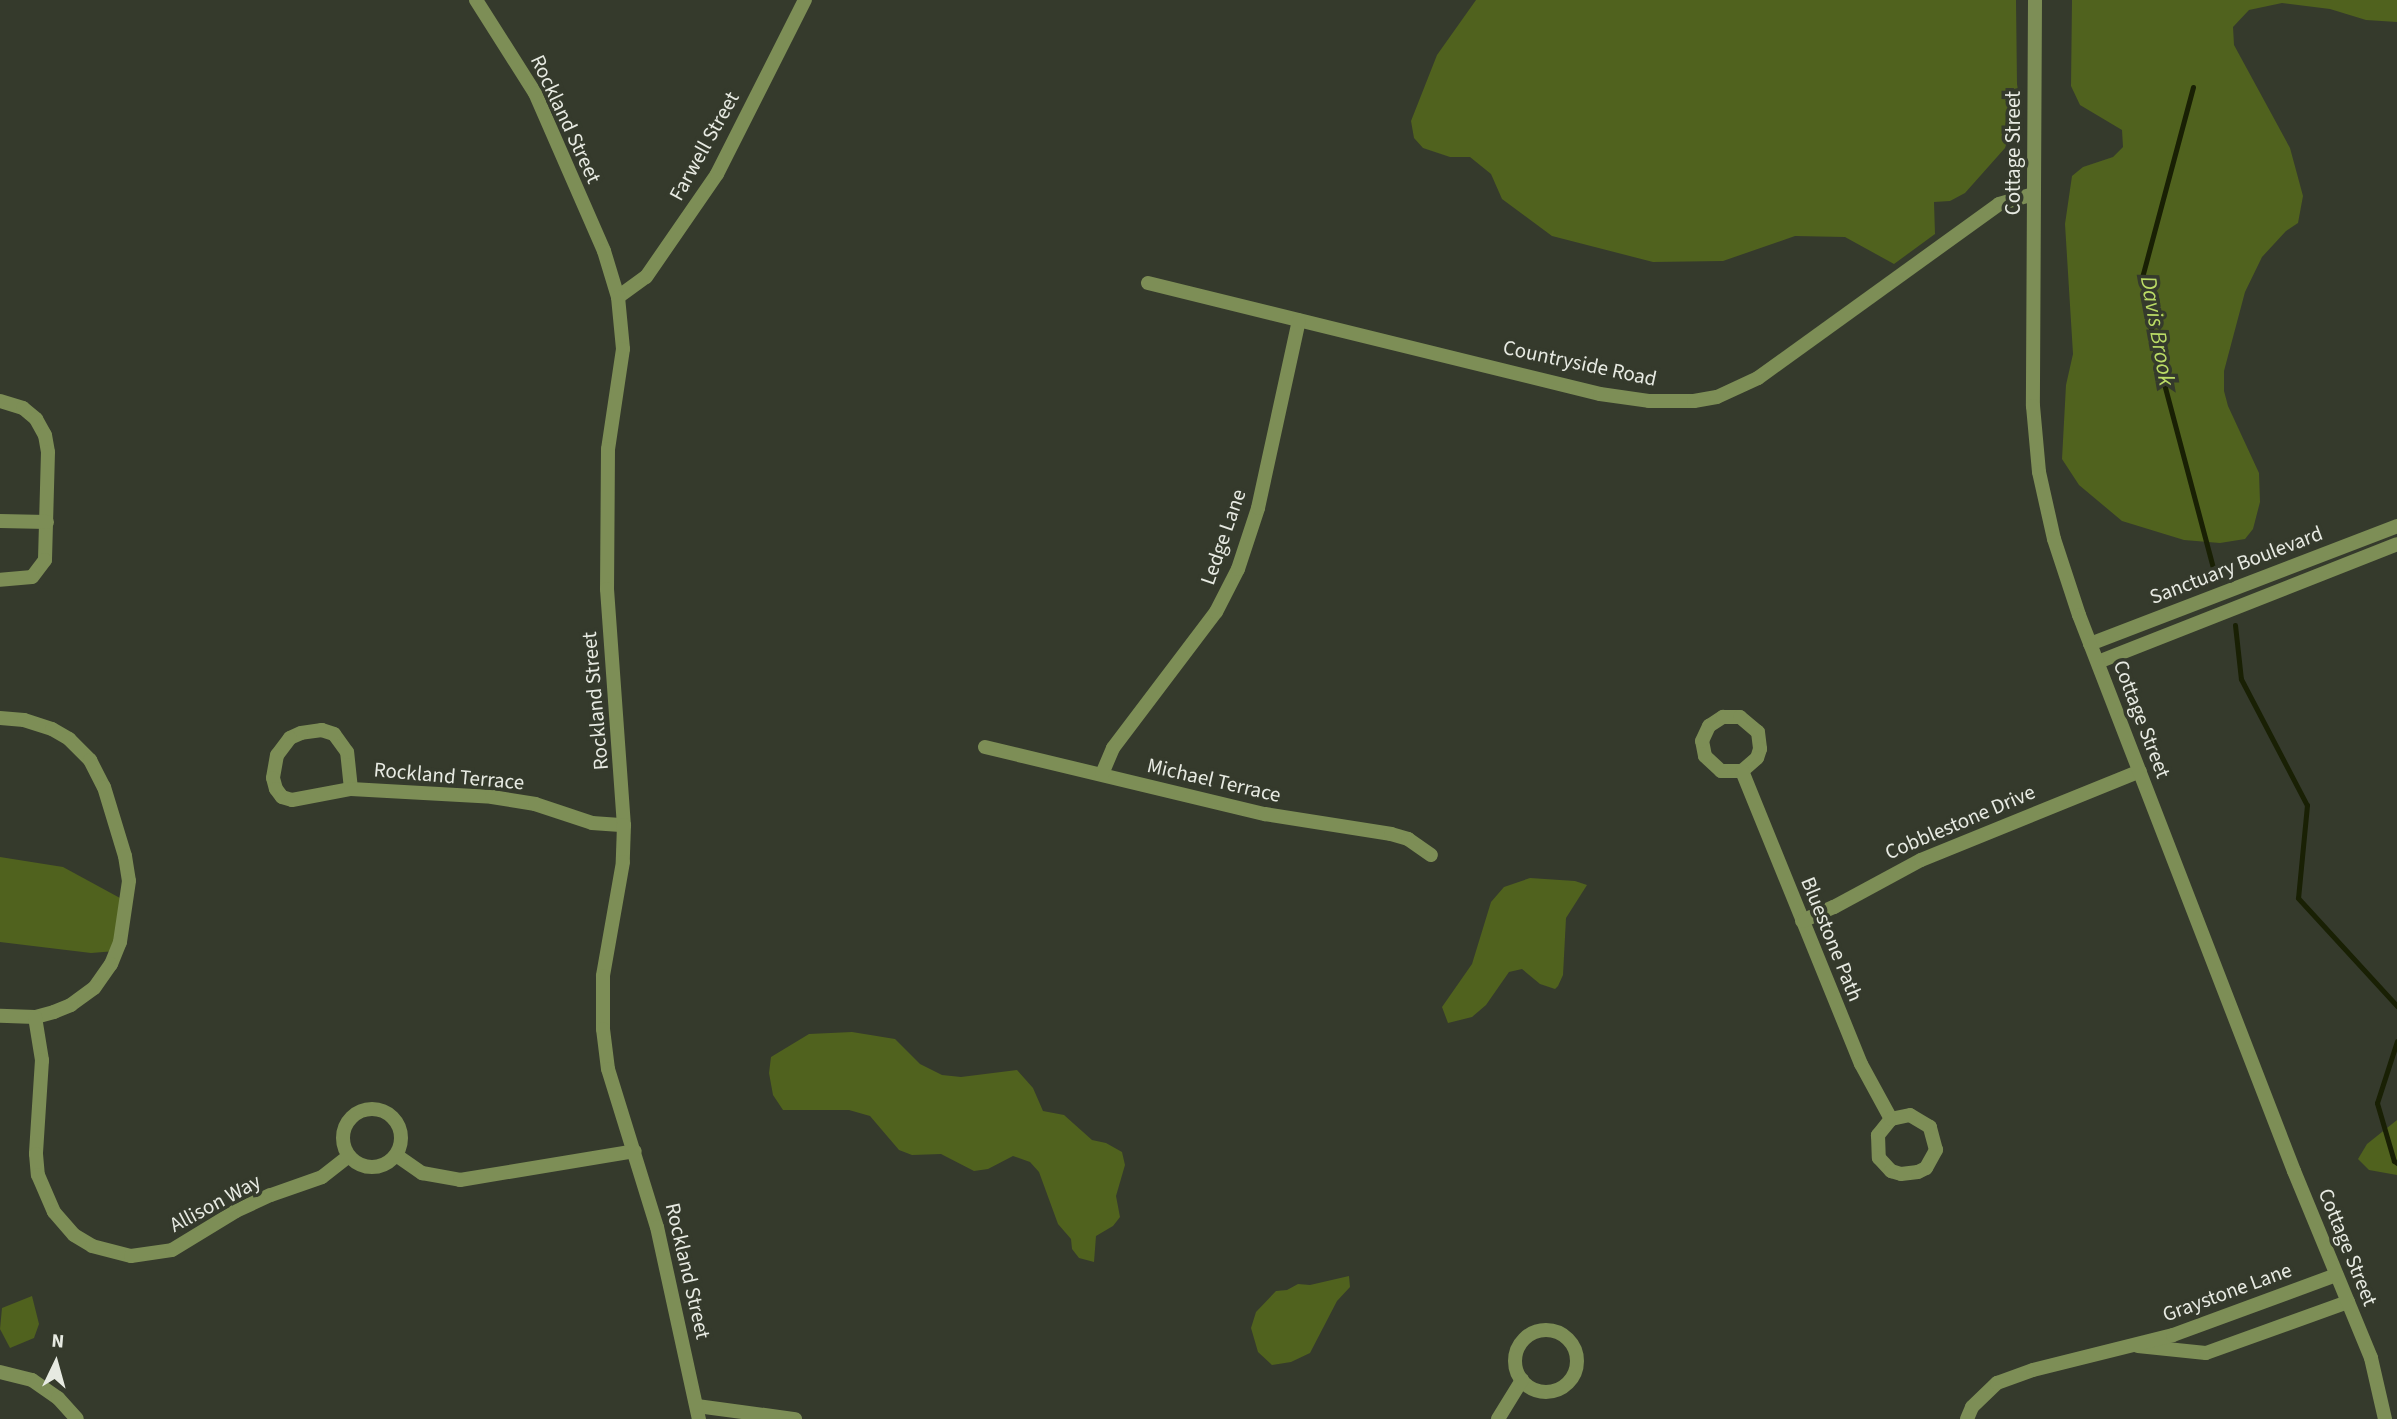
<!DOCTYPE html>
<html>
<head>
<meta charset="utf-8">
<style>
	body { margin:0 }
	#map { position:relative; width:2397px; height:1419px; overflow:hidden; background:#353a2c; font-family:"Source Sans 3",sans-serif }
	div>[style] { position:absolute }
	.green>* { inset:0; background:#50621e }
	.stream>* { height:5px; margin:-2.5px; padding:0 2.5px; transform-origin:2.5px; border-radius:2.5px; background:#192004 }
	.minor>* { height:14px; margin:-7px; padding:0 7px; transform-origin:7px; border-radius:7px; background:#7d8e56 }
	.minor>.ring { margin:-7px; padding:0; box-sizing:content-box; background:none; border:14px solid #7d8e56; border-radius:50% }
	.tertiary>* { height:14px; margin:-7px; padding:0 7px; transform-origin:7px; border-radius:7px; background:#7d8e56 }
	span { translate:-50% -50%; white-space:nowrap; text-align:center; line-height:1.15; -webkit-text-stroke:7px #353a2c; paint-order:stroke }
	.street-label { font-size:21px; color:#e7eae2 }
	.water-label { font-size:23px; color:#bbdc66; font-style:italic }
	.north { position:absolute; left:21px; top:1328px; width:70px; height:70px; -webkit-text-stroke:5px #353a2c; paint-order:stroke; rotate:5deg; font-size:19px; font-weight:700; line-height:28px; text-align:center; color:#e7eae2 }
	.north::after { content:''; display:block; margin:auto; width:24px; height:32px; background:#e7eae2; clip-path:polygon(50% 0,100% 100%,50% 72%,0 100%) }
</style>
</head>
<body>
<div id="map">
	<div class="green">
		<div style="clip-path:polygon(1476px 0,2016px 0,2017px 84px,2020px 102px,2005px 148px,1965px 193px,1950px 201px,1934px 202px,1935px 234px,1894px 264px,1845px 237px,1795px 236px,1723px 261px,1653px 262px,1552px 236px,1502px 199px,1491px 174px,1470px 157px,1450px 157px,1423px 148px,1414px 138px,1411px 121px,1437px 55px)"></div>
		<div style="clip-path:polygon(2072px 0,2397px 0,2397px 22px,2366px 20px,2330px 9px,2282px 3px,2249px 10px,2233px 27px,2234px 45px,2290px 148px,2303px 196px,2298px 223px,2286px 231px,2262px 257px,2245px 292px,2224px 371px,2224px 391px,2228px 406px,2259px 473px,2260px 502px,2253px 529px,2245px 539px,2220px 543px,2184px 540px,2122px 521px,2079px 485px,2062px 459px,2066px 385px,2073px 354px,2065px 224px,2072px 176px,2083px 167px,2113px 157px,2123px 147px,2122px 130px,2080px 105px,2071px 86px)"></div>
		<div style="clip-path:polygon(0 857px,63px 867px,120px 898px,116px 951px,91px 953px,0 942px)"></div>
		<div style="clip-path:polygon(1530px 878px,1575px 881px,1587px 885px,1566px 918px,1563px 975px,1558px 986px,1555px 989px,1540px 984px,1522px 969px,1509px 972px,1486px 1005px,1472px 1017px,1448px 1023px,1442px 1007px,1472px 964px,1491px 902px,1504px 887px)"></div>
		<div style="clip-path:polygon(852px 1032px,895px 1039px,920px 1064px,942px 1075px,961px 1077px,1017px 1070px,1033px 1088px,1043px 1111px,1064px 1115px,1092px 1140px,1106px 1143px,1122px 1152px,1125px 1165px,1116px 1196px,1120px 1217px,1113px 1226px,1096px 1236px,1094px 1262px,1079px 1258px,1072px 1249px,1071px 1239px,1058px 1224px,1039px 1172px,1030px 1162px,1013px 1156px,988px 1169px,974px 1171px,941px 1154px,912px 1155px,899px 1150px,870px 1116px,849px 1110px,783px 1110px,773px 1095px,769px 1073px,771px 1057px,809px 1034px)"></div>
		<div style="clip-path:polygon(2397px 1120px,2397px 1175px,2369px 1170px,2358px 1159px,2367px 1144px)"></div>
		<div style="clip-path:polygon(1349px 1276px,1350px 1287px,1337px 1301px,1310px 1353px,1291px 1362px,1272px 1365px,1258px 1352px,1251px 1328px,1256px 1312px,1276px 1291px,1287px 1290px,1298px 1284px,1310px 1285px)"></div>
		<div style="clip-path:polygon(32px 1296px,39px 1324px,34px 1338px,10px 1348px,0 1329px,2px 1308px)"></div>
	</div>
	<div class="stream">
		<div style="left:2193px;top:87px;width:197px;rotate:105deg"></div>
		<div style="left:2142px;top:277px;width:70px;rotate:80.1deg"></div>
		<div style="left:2154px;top:346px;width:238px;rotate:75.1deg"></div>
		<div style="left:2235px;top:625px;width:54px;rotate:83.7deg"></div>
		<div style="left:2241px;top:679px;width:142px;rotate:62.4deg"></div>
		<div style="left:2307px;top:805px;width:93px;rotate:95.5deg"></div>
		<div style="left:2298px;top:898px;width:147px;rotate:47.5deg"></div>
		<div style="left:2397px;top:1041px;width:65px;rotate:107.9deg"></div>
		<div style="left:2377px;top:1103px;width:60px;rotate:73.7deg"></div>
		<div style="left:2394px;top:1161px;width:4px;rotate:34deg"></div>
	</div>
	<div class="minor">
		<div style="left:1148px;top:283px;width:465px;rotate:13.8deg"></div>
		<div style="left:1600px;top:394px;width:49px;rotate:8.1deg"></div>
		<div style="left:1649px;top:401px;width:45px"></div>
		<div style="left:1694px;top:401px;width:23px;rotate:-10deg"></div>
		<div style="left:1717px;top:397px;width:45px;rotate:-24.9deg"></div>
		<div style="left:1758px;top:378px;width:297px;rotate:-35.8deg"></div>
		<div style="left:1999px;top:204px;width:36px;rotate:-16deg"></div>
		<div style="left:618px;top:297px;width:34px;rotate:-36deg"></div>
		<div style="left:646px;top:277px;width:125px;rotate:-55.4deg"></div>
		<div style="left:717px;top:174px;width:195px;rotate:-63.2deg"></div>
		<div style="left:0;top:401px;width:24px;rotate:17deg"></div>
		<div style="left:23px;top:408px;width:17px;rotate:40deg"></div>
		<div style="left:36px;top:419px;width:18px;rotate:61deg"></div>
		<div style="left:45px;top:435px;width:17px;rotate:80deg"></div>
		<div style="left:48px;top:452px;width:108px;rotate:91.6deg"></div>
		<div style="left:45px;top:560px;width:21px;rotate:127deg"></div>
		<div style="left:32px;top:577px;width:32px;rotate:175deg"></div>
		<div style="left:0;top:521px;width:47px;rotate:1.2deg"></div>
		<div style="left:2090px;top:644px;width:329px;rotate:-21deg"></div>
		<div style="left:2098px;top:662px;width:321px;rotate:-21.5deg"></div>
		<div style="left:0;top:718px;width:24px;rotate:5deg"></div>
		<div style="left:24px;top:720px;width:29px;rotate:18deg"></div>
		<div style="left:52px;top:729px;width:20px;rotate:30deg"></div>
		<div style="left:69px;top:739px;width:30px;rotate:45deg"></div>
		<div style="left:90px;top:760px;width:30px;rotate:63deg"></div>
		<div style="left:104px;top:787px;width:72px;rotate:73.1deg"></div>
		<div style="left:125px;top:856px;width:25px;rotate:81deg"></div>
		<div style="left:129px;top:881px;width:62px;rotate:98.4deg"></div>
		<div style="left:120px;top:942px;width:24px;rotate:112deg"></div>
		<div style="left:111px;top:964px;width:29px;rotate:125deg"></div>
		<div style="left:94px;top:988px;width:29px;rotate:144deg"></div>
		<div style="left:71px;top:1005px;width:18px;rotate:158deg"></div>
		<div style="left:54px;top:1012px;width:20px;rotate:165deg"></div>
		<div style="left:35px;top:1017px;width:35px;rotate:-178deg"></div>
		<div style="left:985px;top:747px;width:288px;rotate:13.5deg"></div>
		<div style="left:1265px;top:814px;width:128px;rotate:9deg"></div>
		<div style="left:1391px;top:834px;width:18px;rotate:16deg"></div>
		<div style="left:1408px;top:839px;width:28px;rotate:35deg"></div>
		<div style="left:1742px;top:771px;width:21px;rotate:180deg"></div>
		<div style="left:1721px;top:771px;width:22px;rotate:-137deg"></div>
		<div style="left:1705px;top:756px;width:15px;rotate:-101deg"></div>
		<div style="left:1702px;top:741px;width:17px;rotate:-65deg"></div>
		<div style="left:1709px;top:726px;width:17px;rotate:-33deg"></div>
		<div style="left:1723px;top:717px;width:17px"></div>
		<div style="left:1740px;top:717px;width:23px;rotate:40deg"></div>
		<div style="left:1758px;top:732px;width:17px;rotate:83deg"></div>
		<div style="left:1760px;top:749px;width:9px;rotate:108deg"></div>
		<div style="left:1757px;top:758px;width:20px;rotate:139deg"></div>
		<div style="left:1742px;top:771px;width:316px;rotate:67.9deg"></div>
		<div style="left:1861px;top:1064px;width:63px;rotate:61.4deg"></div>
		<div style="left:1891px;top:1119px;width:21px;rotate:129deg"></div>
		<div style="left:1878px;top:1135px;width:23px;rotate:88deg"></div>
		<div style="left:1879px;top:1158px;width:18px;rotate:47deg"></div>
		<div style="left:1891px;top:1171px;width:10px;rotate:17deg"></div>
		<div style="left:1901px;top:1174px;width:17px;rotate:-7deg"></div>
		<div style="left:1918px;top:1172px;width:9px;rotate:-27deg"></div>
		<div style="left:1926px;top:1168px;width:21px;rotate:-61deg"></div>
		<div style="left:1936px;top:1150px;width:24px;rotate:-105deg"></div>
		<div style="left:1930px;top:1127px;width:23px;rotate:-149deg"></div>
		<div style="left:1910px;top:1115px;width:19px;rotate:168deg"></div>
		<div style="left:1102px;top:774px;width:28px;rotate:-67deg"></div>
		<div style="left:1113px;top:748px;width:171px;rotate:-52.9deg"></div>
		<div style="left:1216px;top:612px;width:48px;rotate:-62.9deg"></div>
		<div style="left:1238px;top:569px;width:64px;rotate:-71.8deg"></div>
		<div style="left:1258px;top:508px;width:192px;rotate:-77.7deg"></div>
		<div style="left:351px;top:789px;width:37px;rotate:-96deg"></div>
		<div style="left:347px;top:752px;width:22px;rotate:-126deg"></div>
		<div style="left:334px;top:734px;width:13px;rotate:-162deg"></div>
		<div style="left:322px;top:730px;width:21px;rotate:172deg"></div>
		<div style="left:301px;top:733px;width:12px;rotate:156deg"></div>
		<div style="left:290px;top:738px;width:21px;rotate:127deg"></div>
		<div style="left:277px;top:755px;width:23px;rotate:100deg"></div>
		<div style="left:273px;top:778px;width:11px;rotate:75deg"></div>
		<div style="left:276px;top:789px;width:10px;rotate:53deg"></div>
		<div style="left:282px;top:797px;width:10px;rotate:17deg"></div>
		<div style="left:292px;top:800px;width:60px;rotate:-10.6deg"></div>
		<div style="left:351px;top:789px;width:141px;rotate:3.2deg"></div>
		<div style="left:492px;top:797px;width:44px;rotate:9.2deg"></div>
		<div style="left:535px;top:804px;width:60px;rotate:18.4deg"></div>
		<div style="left:592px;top:823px;width:32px;rotate:4deg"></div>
		<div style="left:1802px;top:921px;width:35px;rotate:-24deg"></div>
		<div style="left:1834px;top:907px;width:99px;rotate:-28.4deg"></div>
		<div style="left:1921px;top:860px;width:236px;rotate:-22.1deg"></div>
		<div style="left:35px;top:1017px;width:44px;rotate:80.8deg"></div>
		<div style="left:42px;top:1060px;width:94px;rotate:93.7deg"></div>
		<div style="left:36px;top:1154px;width:21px;rotate:85deg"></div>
		<div style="left:38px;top:1175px;width:40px;rotate:66.6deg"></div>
		<div style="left:54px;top:1212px;width:30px;rotate:49deg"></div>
		<div style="left:74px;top:1235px;width:21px;rotate:31deg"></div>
		<div style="left:92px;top:1246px;width:40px;rotate:14.4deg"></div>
		<div style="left:131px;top:1256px;width:41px;rotate:-8.3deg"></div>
		<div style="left:172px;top:1250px;width:75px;rotate:-31.4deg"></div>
		<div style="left:236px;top:1211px;width:38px;rotate:-25deg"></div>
		<div style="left:271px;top:1195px;width:54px;rotate:-19.4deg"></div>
		<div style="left:322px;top:1177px;width:34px;rotate:-38deg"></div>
		<div class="ring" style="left:343px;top:1109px;width:44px;height:44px"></div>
		<div style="left:396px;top:1155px;width:32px;rotate:35deg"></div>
		<div style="left:422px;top:1173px;width:39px;rotate:10deg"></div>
		<div style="left:460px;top:1180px;width:177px;rotate:-9.4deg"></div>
		<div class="ring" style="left:1515px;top:1330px;width:48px;height:48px"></div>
		<div style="left:2138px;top:1346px;width:68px;rotate:5.9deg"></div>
		<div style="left:2206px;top:1353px;width:151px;rotate:-19.8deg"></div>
		<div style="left:0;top:1372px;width:33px;rotate:14deg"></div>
		<div style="left:32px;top:1380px;width:32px;rotate:35deg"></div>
		<div style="left:58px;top:1398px;width:28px;rotate:48deg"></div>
		<div style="left:697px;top:1406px;width:99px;rotate:7.6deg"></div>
		<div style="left:1498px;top:1419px;width:46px;rotate:-58.4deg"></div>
		<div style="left:1967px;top:1419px;width:13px;rotate:-67deg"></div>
		<div style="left:1972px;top:1407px;width:35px;rotate:-44deg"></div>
		<div style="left:1997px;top:1383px;width:38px;rotate:-20deg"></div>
		<div style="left:2033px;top:1370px;width:144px;rotate:-14deg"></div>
		<div style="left:2173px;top:1335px;width:174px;rotate:-20.2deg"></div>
	</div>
	<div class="tertiary">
		<div style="left:476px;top:0;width:110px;rotate:57.6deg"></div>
		<div style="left:535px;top:93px;width:172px;rotate:66.4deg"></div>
		<div style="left:604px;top:251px;width:48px;rotate:73.1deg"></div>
		<div style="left:618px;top:297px;width:52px;rotate:84.5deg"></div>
		<div style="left:623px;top:349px;width:101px;rotate:98.5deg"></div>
		<div style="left:608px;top:449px;width:140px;rotate:90.4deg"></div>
		<div style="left:607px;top:589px;width:237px;rotate:85.9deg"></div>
		<div style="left:624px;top:825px;width:37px;rotate:92deg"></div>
		<div style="left:623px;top:862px;width:116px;rotate:100deg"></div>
		<div style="left:603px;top:976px;width:53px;rotate:90deg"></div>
		<div style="left:603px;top:1029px;width:40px;rotate:82.9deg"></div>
		<div style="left:608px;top:1069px;width:165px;rotate:72.8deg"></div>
		<div style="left:657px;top:1227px;width:197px;rotate:77.7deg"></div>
		<div style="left:2035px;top:0;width:406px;rotate:90.3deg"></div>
		<div style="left:2033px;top:406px;width:66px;rotate:84.8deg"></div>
		<div style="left:2039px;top:472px;width:69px;rotate:77.4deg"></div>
		<div style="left:2054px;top:539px;width:80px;rotate:71.8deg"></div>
		<div style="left:2079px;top:615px;width:596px;rotate:68.86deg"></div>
		<div style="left:2294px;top:1171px;width:202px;rotate:67.6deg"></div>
		<div style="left:2371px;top:1358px;width:63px;rotate:77.1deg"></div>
	</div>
	<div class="street-label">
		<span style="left:566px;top:119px;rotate:65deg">Rockland Street</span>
		<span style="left:704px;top:146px;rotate:-61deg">Farwell Street</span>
		<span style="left:2013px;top:153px;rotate:-90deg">Cottage Street</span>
		<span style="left:1580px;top:363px;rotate:12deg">Countryside Road</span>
		<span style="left:1223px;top:537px;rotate:-71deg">Ledge Lane</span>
		<span style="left:2236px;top:565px;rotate:-21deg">Sanctuary Boulevard</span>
		<span style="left:595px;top:701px;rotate:-95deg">Rockland Street</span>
		<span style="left:2142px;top:719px;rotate:69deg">Cottage Street</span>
		<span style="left:449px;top:776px;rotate:5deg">Rockland Terrace</span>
		<span style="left:1214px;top:780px;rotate:13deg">Michael Terrace</span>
		<span style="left:1960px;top:822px;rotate:-23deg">Cobblestone Drive</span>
		<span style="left:1832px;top:939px;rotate:68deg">Bluestone Path</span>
		<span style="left:215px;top:1203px;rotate:-28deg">Allison Way</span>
		<span style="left:2348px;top:1247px;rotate:68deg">Cottage Street</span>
		<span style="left:688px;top:1271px;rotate:77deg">Rockland Street</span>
		<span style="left:2227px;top:1292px;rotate:-20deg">Graystone Lane</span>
	</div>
	<div class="water-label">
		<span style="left:2157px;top:331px;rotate:80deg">Davis Brook</span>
	</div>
	<div class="north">N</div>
</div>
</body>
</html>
